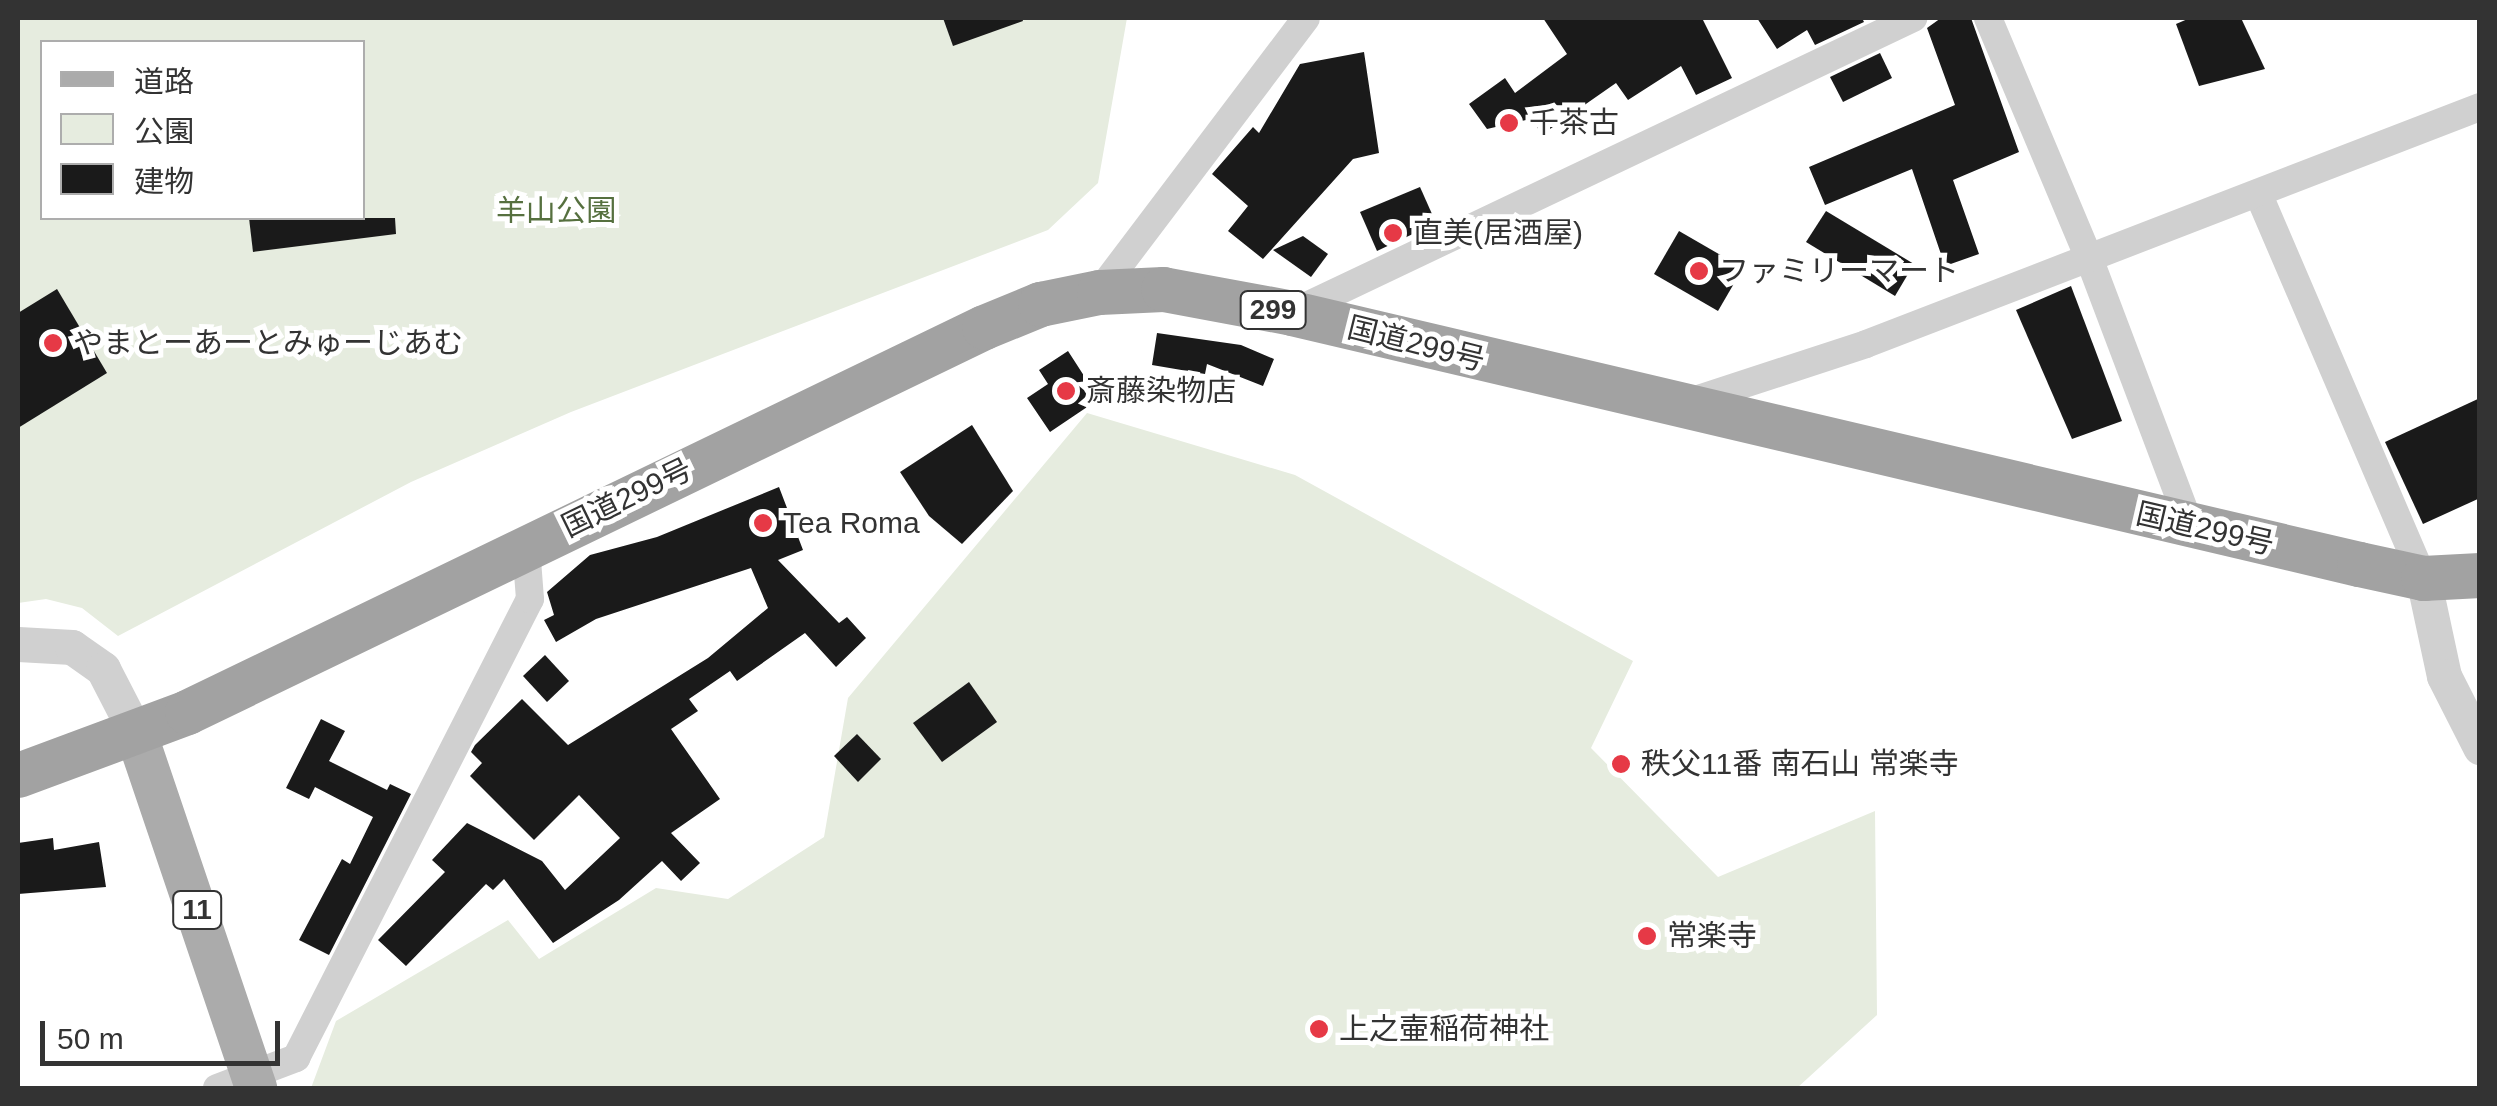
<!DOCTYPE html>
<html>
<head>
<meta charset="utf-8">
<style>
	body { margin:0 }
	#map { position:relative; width:2497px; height:1106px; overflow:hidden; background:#fff; font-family:Arial,"Noto Sans JP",sans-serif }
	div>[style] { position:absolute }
	.green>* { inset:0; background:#e6ecdf }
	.building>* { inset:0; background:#1a1a1a }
	.minor>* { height:28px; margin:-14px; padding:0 14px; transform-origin:14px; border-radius:14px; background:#d0d0d0 }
	.tertiary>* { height:35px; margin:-17.5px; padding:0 17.5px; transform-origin:17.5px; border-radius:17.5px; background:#d0d0d0 }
	.primary>* { height:42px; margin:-21px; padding:0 21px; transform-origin:21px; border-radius:21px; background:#ababab }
	.trunk>* { height:45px; margin:-22.5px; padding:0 22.5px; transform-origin:22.5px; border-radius:22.5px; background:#a2a2a2 }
	.dots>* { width:28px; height:28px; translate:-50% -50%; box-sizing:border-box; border:5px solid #fff; border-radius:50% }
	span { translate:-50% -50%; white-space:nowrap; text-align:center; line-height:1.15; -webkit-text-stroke:10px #fff; paint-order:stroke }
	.shield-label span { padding:2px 8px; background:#fff; border:2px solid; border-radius:8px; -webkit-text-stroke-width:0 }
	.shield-label { font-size:28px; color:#333; font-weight:700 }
	.poi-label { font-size:30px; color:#333 }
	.left { translate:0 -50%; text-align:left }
	.park-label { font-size:30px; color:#56703f }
	.street-label { font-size:30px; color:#333 }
	.frame { position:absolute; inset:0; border:20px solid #333; pointer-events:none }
	.legend { position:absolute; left:40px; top:40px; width:325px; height:180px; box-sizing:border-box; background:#fff; border:2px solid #adadad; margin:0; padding:12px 18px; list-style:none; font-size:30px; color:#333 }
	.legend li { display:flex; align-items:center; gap:20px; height:50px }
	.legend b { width:50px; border:2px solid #adadad }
	.scale { position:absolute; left:40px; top:1021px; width:240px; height:45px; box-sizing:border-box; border:5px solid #333; border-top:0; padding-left:12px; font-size:30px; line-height:35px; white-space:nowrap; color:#333; -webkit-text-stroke:8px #fff; paint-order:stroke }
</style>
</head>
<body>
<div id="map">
	<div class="green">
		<div style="clip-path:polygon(evenodd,18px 18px,1127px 18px,1098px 183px,1048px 230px,571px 412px,411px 482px,118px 636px,82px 608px,46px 599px,18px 603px,18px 18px,42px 42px,362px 42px,362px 218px,42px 218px,42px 42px)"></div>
		<div style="clip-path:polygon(1087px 413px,1295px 475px,1633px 661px,1591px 748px,1718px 877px,1875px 811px,1877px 1015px,1797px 1088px,311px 1088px,336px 1021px,508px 920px,539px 959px,656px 888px,728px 899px,824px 837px,848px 698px)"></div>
	</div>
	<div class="building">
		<div style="clip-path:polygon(943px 18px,1022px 18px,1023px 21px,953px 46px)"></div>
		<div style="clip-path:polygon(1543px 18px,1702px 18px,1732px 78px,1696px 95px,1681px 66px,1628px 100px,1616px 83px,1540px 136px,1535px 118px,1487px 129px,1469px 104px,1505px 78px,1515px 93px,1567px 54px)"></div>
		<div style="clip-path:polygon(1757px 18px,1862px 18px,1864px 22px,1815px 45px,1807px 30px,1777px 49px)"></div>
		<div style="clip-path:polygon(1941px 18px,1971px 18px,2019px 152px,1953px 180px,1979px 254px,1945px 266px,1912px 169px,1825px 205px,1809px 167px,1955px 105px,1927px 28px)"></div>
		<div style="clip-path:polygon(2190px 18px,2241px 18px,2265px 69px,2199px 86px,2176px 24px)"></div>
		<div style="clip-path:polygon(1364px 52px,1379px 153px,1353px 159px,1263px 259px,1228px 231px,1248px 206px,1212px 174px,1253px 127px,1259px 133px,1300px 64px)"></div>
		<div style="clip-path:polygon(1880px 53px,1892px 78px,1843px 102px,1830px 77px)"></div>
		<div style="clip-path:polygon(1420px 187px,1436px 223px,1377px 251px,1360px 212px)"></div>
		<div style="clip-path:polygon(1826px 211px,1914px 264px,1895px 296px,1806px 242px)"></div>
		<div style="clip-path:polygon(249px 218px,395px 218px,396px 234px,253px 252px)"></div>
		<div style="clip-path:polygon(1679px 231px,1743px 268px,1718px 311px,1654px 274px)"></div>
		<div style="clip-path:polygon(1303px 236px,1328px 254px,1311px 277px,1273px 250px)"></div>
		<div style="clip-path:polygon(2071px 286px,2122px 421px,2072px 439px,2016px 310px)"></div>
		<div style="clip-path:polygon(57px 289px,107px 373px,18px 428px,18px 313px)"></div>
		<div style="clip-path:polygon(1157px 333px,1241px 345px,1274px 359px,1263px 386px,1207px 364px,1205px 374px,1152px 365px)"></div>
		<div style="clip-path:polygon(1068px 351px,1099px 399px,1050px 432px,1027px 398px,1048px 384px,1039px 370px)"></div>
		<div style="clip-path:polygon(2480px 398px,2480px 498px,2423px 524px,2385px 442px)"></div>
		<div style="clip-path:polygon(972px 425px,1013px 491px,962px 544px,929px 516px,900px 472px)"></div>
		<div style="clip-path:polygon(779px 487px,803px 550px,778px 560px,839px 623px,847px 617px,866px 638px,836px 667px,805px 633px,737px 681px,730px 671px,689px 699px,698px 711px,671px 729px,720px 799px,671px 833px,700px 863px,681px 881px,662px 861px,619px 900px,553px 943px,504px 879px,493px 890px,486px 884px,406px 966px,378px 940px,445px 872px,432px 860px,467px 823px,542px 861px,565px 890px,620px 838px,579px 795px,534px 840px,470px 776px,482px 763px,471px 752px,475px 745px,522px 699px,568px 745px,708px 658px,768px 608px,751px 568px,596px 619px,556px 642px,544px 620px,554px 615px,547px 592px,590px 555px,657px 537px)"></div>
		<div style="clip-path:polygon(545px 655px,569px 681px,547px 702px,523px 676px)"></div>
		<div style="clip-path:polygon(969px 682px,997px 722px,942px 762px,913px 723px)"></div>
		<div style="clip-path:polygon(321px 719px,345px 731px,329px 761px,387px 790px,390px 784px,411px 794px,329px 955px,299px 940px,342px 859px,350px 864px,373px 817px,315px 787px,309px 799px,286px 788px)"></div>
		<div style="clip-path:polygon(857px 734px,881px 759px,858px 782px,834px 756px)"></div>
		<div style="clip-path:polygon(53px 838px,54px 850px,99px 842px,106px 887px,18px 894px,18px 843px)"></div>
	</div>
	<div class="minor">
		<div style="left:1988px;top:18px;width:260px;rotate:67.2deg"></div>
		<div style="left:2089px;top:258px;width:285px;rotate:69.3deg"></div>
		<div style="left:2258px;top:193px;width:419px;rotate:66.8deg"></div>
		<div style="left:1099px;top:292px;width:343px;rotate:-52.9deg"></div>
		<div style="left:1292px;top:313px;width:688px;rotate:-25.41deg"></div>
		<div style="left:1689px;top:402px;width:186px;rotate:-18.1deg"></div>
		<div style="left:1866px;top:344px;width:658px;rotate:-21.11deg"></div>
		<div style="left:217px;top:1088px;width:85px;rotate:-20.8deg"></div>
		<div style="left:296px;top:1058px;width:515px;rotate:-62.99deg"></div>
		<div style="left:530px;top:599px;width:52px;rotate:-94.4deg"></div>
	</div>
	<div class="tertiary">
		<div style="left:2423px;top:578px;width:100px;rotate:77.9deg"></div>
		<div style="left:2444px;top:676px;width:80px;rotate:63.1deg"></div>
		<div style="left:18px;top:644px;width:54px;rotate:3.2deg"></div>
		<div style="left:72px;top:647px;width:38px;rotate:35deg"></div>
		<div style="left:103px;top:669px;width:72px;rotate:62.7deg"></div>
	</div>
	<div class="primary">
		<div style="left:136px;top:733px;width:375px;rotate:71.3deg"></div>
	</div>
	<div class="trunk">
		<div style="left:18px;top:775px;width:180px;rotate:-20.4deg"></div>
		<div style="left:187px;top:712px;width:885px;rotate:-25.78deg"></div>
		<div style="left:984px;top:327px;width:61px;rotate:-22.3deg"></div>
		<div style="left:1040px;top:304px;width:60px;rotate:-11.5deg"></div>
		<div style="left:1099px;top:292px;width:64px;rotate:-2.7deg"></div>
		<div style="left:1163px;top:289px;width:131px;rotate:10.5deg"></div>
		<div style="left:1292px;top:313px;width:1096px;rotate:13.24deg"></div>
		<div style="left:2359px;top:564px;width:66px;rotate:12.3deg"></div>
		<div style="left:2423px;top:578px;width:57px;rotate:-3deg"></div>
	</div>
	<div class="dots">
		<div style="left:1509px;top:123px;background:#e63946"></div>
		<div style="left:1393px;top:233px;background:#e63946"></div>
		<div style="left:1699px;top:271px;background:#e63946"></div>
		<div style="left:53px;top:343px;background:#e63946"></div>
		<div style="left:1066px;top:391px;background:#e63946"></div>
		<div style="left:763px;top:523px;background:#e63946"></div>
		<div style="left:1621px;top:764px;background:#e63946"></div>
		<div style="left:1647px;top:936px;background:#e63946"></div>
		<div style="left:1319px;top:1029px;background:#e63946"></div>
	</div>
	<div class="shield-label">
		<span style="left:1273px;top:310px">299</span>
		<span style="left:197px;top:910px">11</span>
	</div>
	<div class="poi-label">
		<span class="left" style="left:1529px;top:123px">千茶古</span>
		<span class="left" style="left:1413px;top:233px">直美(居酒屋)</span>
		<span class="left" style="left:1719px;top:271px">ファミリーマート</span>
		<span class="left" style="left:73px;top:343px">やまとーあーとみゅーじあむ</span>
		<span class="left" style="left:1086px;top:391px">斎藤染物店</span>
		<span class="left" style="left:783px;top:523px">Tea Roma</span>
		<span class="left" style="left:1641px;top:764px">秩父11番 南石山 常楽寺</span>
		<span class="left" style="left:1667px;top:936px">常楽寺</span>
		<span class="left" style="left:1339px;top:1029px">上之壷稲荷神社</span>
	</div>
	<div class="park-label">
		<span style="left:556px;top:211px">羊山公園</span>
	</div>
	<div class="street-label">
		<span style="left:1416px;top:344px;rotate:14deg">国道299号</span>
		<span style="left:627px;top:498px;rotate:-26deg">国道299号</span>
		<span style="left:2205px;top:529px;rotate:13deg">国道299号</span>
	</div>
	<div class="frame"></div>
	<ul class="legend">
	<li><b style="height:12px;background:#ababab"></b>道路</li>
	<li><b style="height:28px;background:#e6ecdf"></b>公園</li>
	<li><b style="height:28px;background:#1a1a1a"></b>建物</li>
	</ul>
	<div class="scale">50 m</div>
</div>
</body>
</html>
